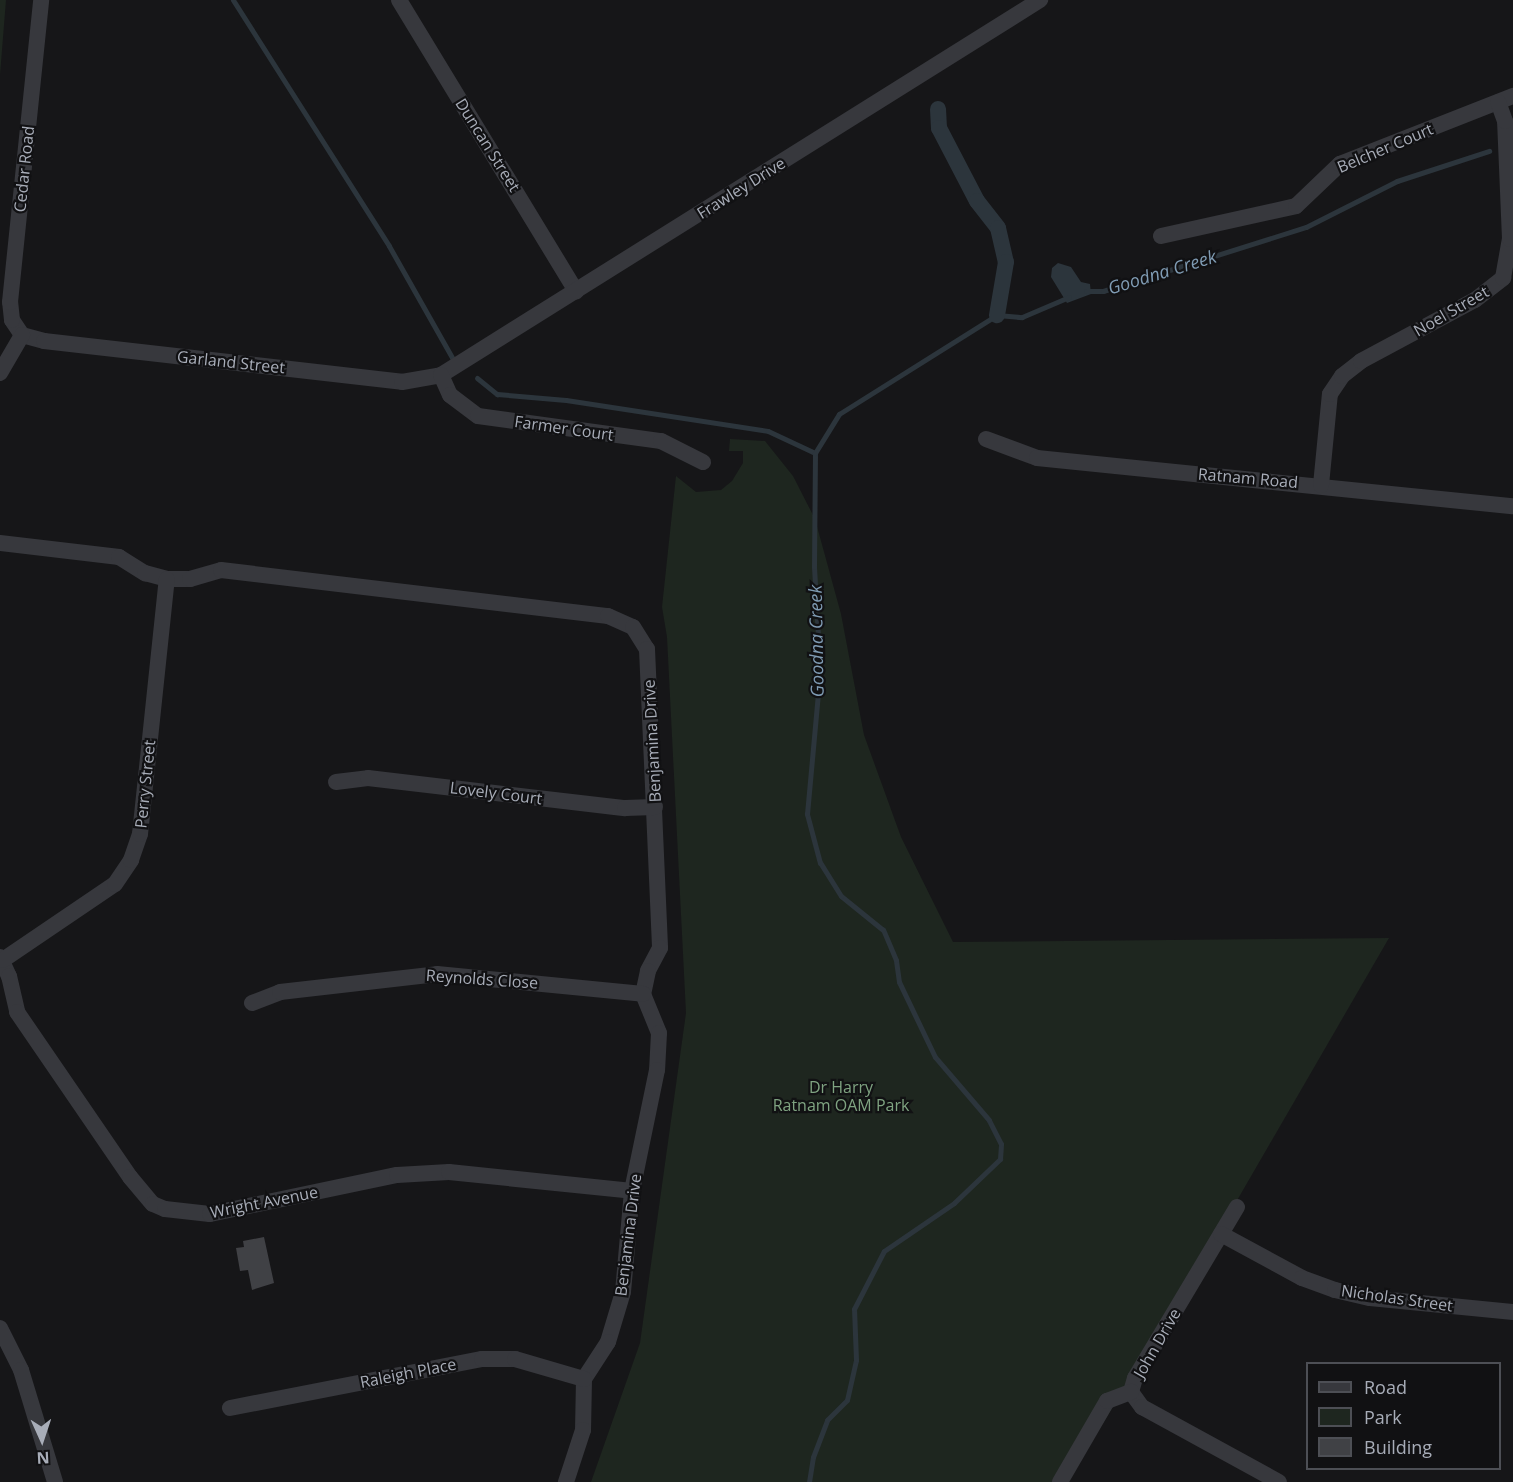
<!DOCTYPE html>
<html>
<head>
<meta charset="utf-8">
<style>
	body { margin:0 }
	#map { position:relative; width:1513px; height:1482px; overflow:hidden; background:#161618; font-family:"Open Sans",sans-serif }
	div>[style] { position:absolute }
	.green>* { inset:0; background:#1e261f }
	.water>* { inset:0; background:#2c353c }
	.stream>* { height:5px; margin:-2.5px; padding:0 2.5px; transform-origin:2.5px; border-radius:2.5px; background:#2c353c }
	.canal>* { height:16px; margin:-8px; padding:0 8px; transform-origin:8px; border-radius:8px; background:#2c353c }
	.building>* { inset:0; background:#404145 }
	.minor>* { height:16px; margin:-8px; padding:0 8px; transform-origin:8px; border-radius:8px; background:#37383d }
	span { translate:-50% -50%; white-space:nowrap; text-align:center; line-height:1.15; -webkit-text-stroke:4.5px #111113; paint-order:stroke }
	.street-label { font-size:16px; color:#a8adb8 }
	.park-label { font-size:16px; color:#7fa381 }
	.water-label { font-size:18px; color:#7f9bb3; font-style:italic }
	.legend { position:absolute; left:1306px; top:1362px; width:195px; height:108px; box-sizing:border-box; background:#111113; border:2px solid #4d4f55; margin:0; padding:8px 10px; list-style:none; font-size:18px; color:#a8adb8 }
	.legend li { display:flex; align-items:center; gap:12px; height:30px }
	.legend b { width:30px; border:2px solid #4d4f55 }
	.north { position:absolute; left:12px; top:1410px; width:60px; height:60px; -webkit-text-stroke:4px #111113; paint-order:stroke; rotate:177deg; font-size:16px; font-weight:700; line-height:24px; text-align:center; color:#a8adb8 }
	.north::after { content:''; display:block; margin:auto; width:21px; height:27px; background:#a8adb8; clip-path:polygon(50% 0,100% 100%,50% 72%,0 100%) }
</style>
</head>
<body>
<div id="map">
	<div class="green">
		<div style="clip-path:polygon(0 0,6px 0,0 75px)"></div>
		<div style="clip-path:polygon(730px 439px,765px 441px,793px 476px,815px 519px,841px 614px,864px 735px,901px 837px,953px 942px,1389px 938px,1195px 1273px,1067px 1482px,591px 1482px,640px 1343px,686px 1013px,667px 637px,662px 607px,676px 476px,696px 492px,721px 490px,732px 481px,743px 463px,743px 451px,729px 451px)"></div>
	</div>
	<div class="water">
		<div style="clip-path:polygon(1058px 263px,1071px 267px,1081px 282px,1090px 284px,1091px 294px,1067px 303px,1051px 277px,1052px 268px)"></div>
	</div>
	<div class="stream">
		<div style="left:233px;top:0;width:291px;rotate:57.6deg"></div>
		<div style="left:389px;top:246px;width:130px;rotate:60.5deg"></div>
		<div style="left:1086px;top:291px;width:17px"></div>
		<div style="left:1103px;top:291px;width:213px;rotate:-17.5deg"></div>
		<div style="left:1306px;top:227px;width:102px;rotate:-26.8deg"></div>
		<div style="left:1397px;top:181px;width:97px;rotate:-18.1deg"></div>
		<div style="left:477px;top:378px;width:26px;rotate:39deg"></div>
		<div style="left:497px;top:394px;width:69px;rotate:5deg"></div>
		<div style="left:566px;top:400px;width:204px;rotate:8.7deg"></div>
		<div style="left:768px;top:431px;width:52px;rotate:25.1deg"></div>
		<div style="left:809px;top:1482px;width:25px;rotate:-81deg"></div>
		<div style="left:813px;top:1457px;width:40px;rotate:-69deg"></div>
		<div style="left:827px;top:1420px;width:28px;rotate:-45deg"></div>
		<div style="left:847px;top:1400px;width:41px;rotate:-77.3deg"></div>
		<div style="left:856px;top:1360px;width:51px;rotate:-92.2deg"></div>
		<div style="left:854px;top:1309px;width:65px;rotate:-62.7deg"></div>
		<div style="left:884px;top:1251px;width:85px;rotate:-34.4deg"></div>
		<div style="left:954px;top:1203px;width:64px;rotate:-43.7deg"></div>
		<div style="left:1000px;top:1159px;width:15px;rotate:-86deg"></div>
		<div style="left:1001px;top:1144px;width:27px;rotate:-117deg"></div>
		<div style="left:989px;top:1120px;width:83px;rotate:-130.6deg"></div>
		<div style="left:935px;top:1057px;width:83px;rotate:-115.6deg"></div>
		<div style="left:899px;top:982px;width:22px;rotate:-98deg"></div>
		<div style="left:896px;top:960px;width:33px;rotate:-113deg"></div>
		<div style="left:883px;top:930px;width:54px;rotate:-141deg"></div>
		<div style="left:841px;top:896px;width:39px;rotate:-122deg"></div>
		<div style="left:820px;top:863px;width:51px;rotate:-104.9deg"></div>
		<div style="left:807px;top:814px;width:144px;rotate:-84.8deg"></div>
		<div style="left:820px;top:671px;width:104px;rotate:-93.3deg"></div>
		<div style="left:814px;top:567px;width:114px;rotate:-89.5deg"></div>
		<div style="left:815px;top:453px;width:46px;rotate:-58.4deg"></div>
		<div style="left:839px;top:414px;width:186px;rotate:-32.1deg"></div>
		<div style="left:997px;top:315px;width:25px;rotate:5deg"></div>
		<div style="left:1022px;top:317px;width:51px;rotate:-23.1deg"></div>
	</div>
	<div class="canal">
		<div style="left:938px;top:109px;width:19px;rotate:87deg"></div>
		<div style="left:939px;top:128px;width:82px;rotate:62.5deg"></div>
		<div style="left:977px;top:201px;width:34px;rotate:52deg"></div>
		<div style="left:998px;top:228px;width:35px;rotate:77deg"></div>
		<div style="left:1006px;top:262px;width:54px;rotate:99.6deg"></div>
	</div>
	<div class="building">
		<div style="clip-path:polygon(264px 1237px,274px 1283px,252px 1290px,248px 1270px,240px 1271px,236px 1248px,244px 1247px,243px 1241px)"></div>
	</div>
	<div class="minor">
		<div style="left:399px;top:0;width:341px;rotate:58.7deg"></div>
		<div style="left:1161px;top:236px;width:138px;rotate:-12.5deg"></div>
		<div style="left:1296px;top:206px;width:61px;rotate:-43.7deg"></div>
		<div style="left:1340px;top:164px;width:186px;rotate:-21.5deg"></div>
		<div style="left:22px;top:335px;width:23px;rotate:15deg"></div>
		<div style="left:44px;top:341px;width:360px;rotate:6.5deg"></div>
		<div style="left:402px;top:382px;width:40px;rotate:-10deg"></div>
		<div style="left:441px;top:375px;width:707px;rotate:-32.05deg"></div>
		<div style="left:22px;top:335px;width:18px;rotate:-124deg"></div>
		<div style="left:12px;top:320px;width:18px;rotate:-96deg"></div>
		<div style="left:10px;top:302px;width:304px;rotate:-84.1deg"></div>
		<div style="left:0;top:373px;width:44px;rotate:-59.9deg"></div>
		<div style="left:441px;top:375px;width:22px;rotate:66deg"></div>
		<div style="left:450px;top:395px;width:35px;rotate:37deg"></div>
		<div style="left:478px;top:416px;width:185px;rotate:7.8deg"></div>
		<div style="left:661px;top:441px;width:47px;rotate:26.6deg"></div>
		<div style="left:986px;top:439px;width:54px;rotate:20.4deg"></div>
		<div style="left:1037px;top:458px;width:478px;rotate:5.8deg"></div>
		<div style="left:1321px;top:485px;width:91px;rotate:-84.4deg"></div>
		<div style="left:1330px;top:394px;width:22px;rotate:-56deg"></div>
		<div style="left:1342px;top:376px;width:24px;rotate:-38deg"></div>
		<div style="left:1361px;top:361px;width:129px;rotate:-28.2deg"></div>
		<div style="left:1475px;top:300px;width:36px;rotate:-38deg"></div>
		<div style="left:1503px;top:278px;width:40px;rotate:-80deg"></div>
		<div style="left:1510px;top:239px;width:118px;rotate:-92.4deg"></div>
		<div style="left:1505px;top:121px;width:20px;rotate:-110deg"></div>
		<div style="left:0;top:543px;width:120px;rotate:6.7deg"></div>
		<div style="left:119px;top:557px;width:31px;rotate:32deg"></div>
		<div style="left:145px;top:573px;width:23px;rotate:15deg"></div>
		<div style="left:167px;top:579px;width:23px"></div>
		<div style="left:190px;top:579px;width:32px;rotate:-16deg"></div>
		<div style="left:221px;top:570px;width:390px;rotate:6.8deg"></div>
		<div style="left:608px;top:616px;width:27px;rotate:24deg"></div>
		<div style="left:633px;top:627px;width:26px;rotate:58deg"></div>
		<div style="left:647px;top:649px;width:299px;rotate:87.5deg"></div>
		<div style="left:660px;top:948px;width:26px;rotate:118deg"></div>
		<div style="left:648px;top:971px;width:24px;rotate:102deg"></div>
		<div style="left:643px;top:994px;width:42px;rotate:67.7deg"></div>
		<div style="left:659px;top:1033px;width:37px;rotate:93deg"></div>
		<div style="left:657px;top:1070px;width:124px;rotate:101.7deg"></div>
		<div style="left:632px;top:1191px;width:101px;rotate:95.1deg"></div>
		<div style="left:623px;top:1292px;width:52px;rotate:106.7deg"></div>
		<div style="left:608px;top:1342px;width:44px;rotate:123deg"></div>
		<div style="left:584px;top:1379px;width:51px;rotate:91.1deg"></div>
		<div style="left:583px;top:1430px;width:55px;rotate:108.1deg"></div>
		<div style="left:336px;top:782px;width:32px;rotate:-7deg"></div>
		<div style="left:368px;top:778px;width:259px;rotate:6.7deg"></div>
		<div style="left:625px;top:808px;width:30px;rotate:-2deg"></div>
		<div style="left:0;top:957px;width:21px;rotate:65deg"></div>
		<div style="left:9px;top:976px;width:37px;rotate:77deg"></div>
		<div style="left:17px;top:1012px;width:200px;rotate:55.6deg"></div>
		<div style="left:130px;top:1177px;width:35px;rotate:50deg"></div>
		<div style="left:153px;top:1204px;width:13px;rotate:23deg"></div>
		<div style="left:165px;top:1209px;width:45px;rotate:6.3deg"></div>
		<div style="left:210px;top:1214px;width:191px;rotate:-11.8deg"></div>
		<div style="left:397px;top:1175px;width:52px;rotate:-3.3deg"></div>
		<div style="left:449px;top:1172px;width:184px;rotate:5.9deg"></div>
		<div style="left:3px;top:960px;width:135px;rotate:-34.2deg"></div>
		<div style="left:115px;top:884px;width:29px;rotate:-56deg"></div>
		<div style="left:131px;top:860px;width:28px;rotate:-71deg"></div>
		<div style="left:140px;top:834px;width:256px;rotate:-84deg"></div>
		<div style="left:252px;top:1003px;width:30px;rotate:-21deg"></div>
		<div style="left:280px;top:992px;width:158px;rotate:-6.5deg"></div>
		<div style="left:437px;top:974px;width:207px;rotate:5.5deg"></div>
		<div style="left:1237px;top:1207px;width:199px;rotate:120.8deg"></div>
		<div style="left:1135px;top:1378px;width:15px;rotate:106deg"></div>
		<div style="left:1131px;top:1392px;width:19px;rotate:54deg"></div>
		<div style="left:1142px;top:1407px;width:156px;rotate:28.7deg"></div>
		<div style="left:1221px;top:1234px;width:92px;rotate:28.5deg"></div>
		<div style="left:1302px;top:1278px;width:35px;rotate:20deg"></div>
		<div style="left:1335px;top:1290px;width:36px;rotate:13deg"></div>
		<div style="left:1370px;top:1298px;width:144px;rotate:5.6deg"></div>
		<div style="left:0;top:1328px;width:47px;rotate:63.4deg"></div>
		<div style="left:21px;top:1370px;width:117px;rotate:73.1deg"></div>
		<div style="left:230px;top:1408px;width:257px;rotate:-11deg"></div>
		<div style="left:482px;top:1359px;width:33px"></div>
		<div style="left:515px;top:1359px;width:72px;rotate:16.2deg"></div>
		<div style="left:1060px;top:1482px;width:94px;rotate:-59.9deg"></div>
		<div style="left:1107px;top:1401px;width:26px;rotate:-21deg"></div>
	</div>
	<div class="street-label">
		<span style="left:488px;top:145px;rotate:58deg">Duncan Street</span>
		<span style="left:1385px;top:148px;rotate:-23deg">Belcher Court</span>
		<span style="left:24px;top:169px;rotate:-84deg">Cedar Road</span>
		<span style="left:741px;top:188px;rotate:-32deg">Frawley Drive</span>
		<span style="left:1451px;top:311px;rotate:-30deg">Noel Street</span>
		<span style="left:231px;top:362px;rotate:6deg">Garland Street</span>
		<span style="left:564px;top:428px;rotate:8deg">Farmer Court</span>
		<span style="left:1248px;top:478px;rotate:5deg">Ratnam Road</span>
		<span style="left:652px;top:741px;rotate:-93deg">Benjamina Drive</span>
		<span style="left:145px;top:784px;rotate:-84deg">Perry Street</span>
		<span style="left:496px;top:793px;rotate:7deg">Lovely Court</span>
		<span style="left:482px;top:979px;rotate:4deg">Reynolds Close</span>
		<span style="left:264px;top:1202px;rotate:-11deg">Wright Avenue</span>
		<span style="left:628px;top:1235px;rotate:-83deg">Benjamina Drive</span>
		<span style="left:1397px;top:1298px;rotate:8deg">Nicholas Street</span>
		<span style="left:1157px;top:1343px;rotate:-60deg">John Drive</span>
		<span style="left:408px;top:1373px;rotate:-11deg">Raleigh Place</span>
	</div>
	<div class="park-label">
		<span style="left:841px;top:1096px">Dr Harry<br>Ratnam OAM Park</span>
	</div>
	<div class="water-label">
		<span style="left:1162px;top:272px;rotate:-17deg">Goodna Creek</span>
		<span style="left:816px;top:641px;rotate:-91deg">Goodna Creek</span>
	</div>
	<ul class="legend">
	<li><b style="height:8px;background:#37383d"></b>Road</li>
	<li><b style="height:16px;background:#1e261f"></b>Park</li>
	<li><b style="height:16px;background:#404145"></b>Building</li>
	</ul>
	<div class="north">N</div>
</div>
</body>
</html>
